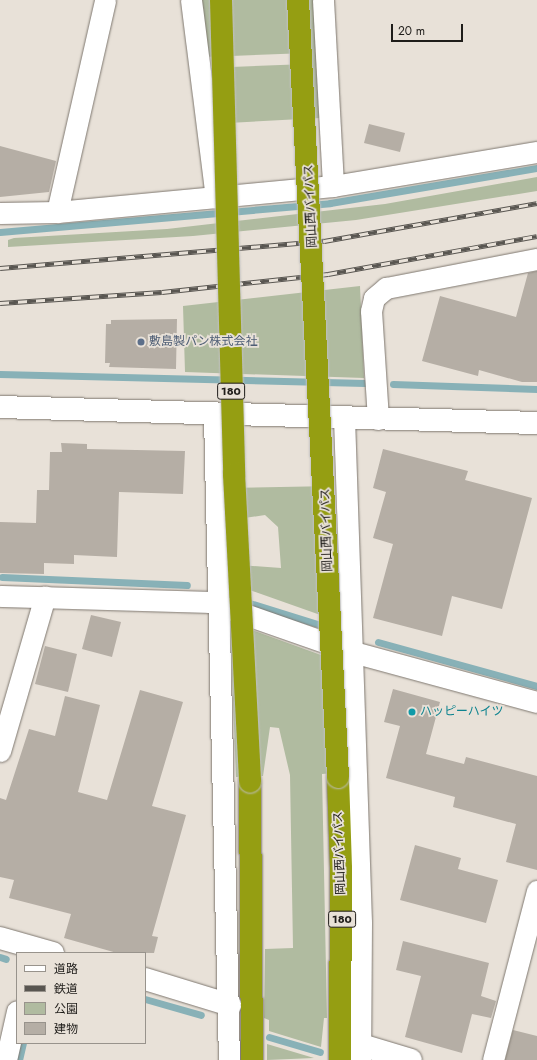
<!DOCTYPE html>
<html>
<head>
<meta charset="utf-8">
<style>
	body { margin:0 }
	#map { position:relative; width:537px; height:1060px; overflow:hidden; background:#e8e1d8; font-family:Jost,"Noto Sans JP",sans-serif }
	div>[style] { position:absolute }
	.green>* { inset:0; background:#b0bba0 }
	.stream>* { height:7px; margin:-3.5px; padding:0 3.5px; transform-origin:3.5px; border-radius:3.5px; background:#88b1b7 }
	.building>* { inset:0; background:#b5aea5 }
	.roads { filter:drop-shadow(0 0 1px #7f7870) drop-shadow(0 0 1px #7f7870) }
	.street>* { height:21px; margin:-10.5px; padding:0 10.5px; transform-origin:10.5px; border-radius:10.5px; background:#fff }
	.secondary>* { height:22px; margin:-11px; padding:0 11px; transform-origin:11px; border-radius:11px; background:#fff }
	.highway>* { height:22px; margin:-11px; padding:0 11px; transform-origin:11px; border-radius:11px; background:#959e12 }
	.rail>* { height:4.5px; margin-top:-2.25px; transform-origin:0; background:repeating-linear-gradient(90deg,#e8e1d8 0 9px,#595651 0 18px); box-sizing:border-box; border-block:1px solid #595651 }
	.bridges { filter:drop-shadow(0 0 1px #c0c0bf) drop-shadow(0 0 1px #c0c0bf) }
	.highway-bridge>* { height:22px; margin:-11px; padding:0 11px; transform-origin:11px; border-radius:11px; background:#959e12 }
	.dots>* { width:11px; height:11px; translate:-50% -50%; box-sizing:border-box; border:2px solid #e8e1d8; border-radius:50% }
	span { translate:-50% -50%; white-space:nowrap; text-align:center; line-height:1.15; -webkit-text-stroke:3.5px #e8e1d8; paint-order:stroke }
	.shield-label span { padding:1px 3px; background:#e8e1d8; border:1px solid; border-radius:3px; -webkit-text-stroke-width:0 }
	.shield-label { font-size:11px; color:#1f1d1a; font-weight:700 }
	.street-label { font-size:12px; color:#1f1d1a }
	.service-label { font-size:12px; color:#4e5e75 }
	.left { translate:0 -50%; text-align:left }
	.culture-label { font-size:12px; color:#0d838f }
	.legend { position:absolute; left:16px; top:952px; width:130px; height:92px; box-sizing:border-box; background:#e8e1d8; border:1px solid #98938c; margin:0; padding:5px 7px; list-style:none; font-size:12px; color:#1f1d1a }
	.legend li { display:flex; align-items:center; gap:8px; height:20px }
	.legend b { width:20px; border:1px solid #98938c }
	.scale { position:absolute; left:391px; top:24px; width:72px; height:18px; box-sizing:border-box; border:2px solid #1f1d1a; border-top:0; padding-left:5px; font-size:12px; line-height:14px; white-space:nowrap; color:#1f1d1a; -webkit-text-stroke:3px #e8e1d8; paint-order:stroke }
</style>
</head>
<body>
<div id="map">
	<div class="green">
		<div style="clip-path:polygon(evenodd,199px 0,314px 0,320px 118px,210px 124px,199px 0,307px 53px,307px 64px,207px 68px,206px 57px,307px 53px)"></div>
		<div style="clip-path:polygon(537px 177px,537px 191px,356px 220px,193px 236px,8px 247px,8px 240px,14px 238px,167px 229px,385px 204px)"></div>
		<div style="clip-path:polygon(360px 286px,364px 378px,185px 372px,183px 306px)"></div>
		<div style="clip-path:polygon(333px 486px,343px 623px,227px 582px,226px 564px,281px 568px,278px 527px,265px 515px,225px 521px,224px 488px)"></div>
		<div style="clip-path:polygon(230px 622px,343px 663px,349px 772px,322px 774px,327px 1018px,324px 1018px,321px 1047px,269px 1031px,269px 1020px,264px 1018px,265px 949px,293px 948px,290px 775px,279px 728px,270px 727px,263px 776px,236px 777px)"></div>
		<div style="clip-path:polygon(267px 1044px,314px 1058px,267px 1060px)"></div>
	</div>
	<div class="stream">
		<div style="left:0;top:232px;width:331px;rotate:-5deg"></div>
		<div style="left:330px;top:203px;width:210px;rotate:-9.6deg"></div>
		<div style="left:0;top:374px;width:365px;rotate:1.4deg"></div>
		<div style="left:393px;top:384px;width:144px;rotate:2deg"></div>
		<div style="left:2px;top:577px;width:185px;rotate:2.5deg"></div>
		<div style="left:243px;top:601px;width:88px;rotate:17.2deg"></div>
		<div style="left:378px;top:642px;width:165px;rotate:15.5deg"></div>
		<div style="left:0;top:957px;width:6px;rotate:18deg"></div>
		<div style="left:145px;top:999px;width:58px;rotate:15.9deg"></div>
		<div style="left:269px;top:1037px;width:53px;rotate:16.4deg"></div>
		<div style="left:19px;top:1060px;width:17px;rotate:-77deg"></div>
	</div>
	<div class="building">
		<div style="clip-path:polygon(369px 124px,405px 133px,400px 152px,364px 143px)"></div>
		<div style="clip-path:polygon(0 146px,56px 161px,49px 192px,0 197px)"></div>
		<div style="clip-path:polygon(537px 271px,537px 382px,522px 382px,479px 370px,478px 376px,422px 361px,440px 296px,516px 317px,528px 273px)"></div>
		<div style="clip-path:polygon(177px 319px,176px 369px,109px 367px,110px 363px,105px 363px,106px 324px,111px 324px,111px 320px)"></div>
		<div style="clip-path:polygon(61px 443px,87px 444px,87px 449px,185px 451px,183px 494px,119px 492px,117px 557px,74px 555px,74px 564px,44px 563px,44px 574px,0 573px,0 522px,36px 523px,37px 490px,49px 490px,50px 452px,62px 452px)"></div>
		<div style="clip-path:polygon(383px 449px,468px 471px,465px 480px,532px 498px,502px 609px,452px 596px,442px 636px,373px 618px,393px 544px,373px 538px,386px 492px,373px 488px)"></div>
		<div style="clip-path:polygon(91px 615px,121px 622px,112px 657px,82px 649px)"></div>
		<div style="clip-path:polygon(45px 646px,77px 654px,68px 692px,35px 684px)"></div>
		<div style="clip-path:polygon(393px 689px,440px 702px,426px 754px,464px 764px,466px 757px,537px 776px,537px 870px,506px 862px,516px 824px,453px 807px,455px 797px,386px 778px,400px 726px,384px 722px)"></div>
		<div style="clip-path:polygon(140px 690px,183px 702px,152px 806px,186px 815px,152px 936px,158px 937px,154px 953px,117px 953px,64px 938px,71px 914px,9px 898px,14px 880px,0 877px,0 798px,6px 800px,29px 729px,55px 736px,65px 696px,100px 705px,78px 792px,107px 800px)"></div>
		<div style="clip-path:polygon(415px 845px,461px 858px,458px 869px,498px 880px,486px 923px,400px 900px)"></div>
		<div style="clip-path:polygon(403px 941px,489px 963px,481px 996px,496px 1001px,491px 1018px,472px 1014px,462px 1053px,405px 1037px,421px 976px,396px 970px)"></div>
		<div style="clip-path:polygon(513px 1030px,537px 1036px,537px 1060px,505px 1060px)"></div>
	</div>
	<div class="roads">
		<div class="street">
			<div style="left:191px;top:0;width:199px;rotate:82.8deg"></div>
			<div style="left:323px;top:0;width:186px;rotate:86.9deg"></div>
			<div style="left:57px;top:212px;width:217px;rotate:-77.2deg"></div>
			<div style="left:0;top:213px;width:57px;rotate:-1deg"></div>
			<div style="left:57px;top:212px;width:277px;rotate:-5.4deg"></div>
			<div style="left:333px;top:186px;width:207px;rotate:-9.5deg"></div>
			<div style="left:214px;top:415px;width:645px;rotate:88.67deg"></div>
			<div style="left:344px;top:418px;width:505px;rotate:88.07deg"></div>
			<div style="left:361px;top:923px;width:137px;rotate:90.4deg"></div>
			<div style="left:378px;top:419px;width:108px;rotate:-93.7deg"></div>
			<div style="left:371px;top:311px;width:13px;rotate:-77deg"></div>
			<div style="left:374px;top:298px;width:16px;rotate:-40deg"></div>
			<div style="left:386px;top:288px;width:154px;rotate:-10.9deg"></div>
			<div style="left:0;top:596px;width:210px;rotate:1.6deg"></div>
			<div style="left:210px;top:602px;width:151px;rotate:19.3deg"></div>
			<div style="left:353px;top:652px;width:191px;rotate:15.2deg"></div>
			<div style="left:0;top:751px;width:161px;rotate:-73.8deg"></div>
			<div style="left:6px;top:1060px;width:50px;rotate:-77.3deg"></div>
			<div style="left:493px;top:1060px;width:175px;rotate:-75.4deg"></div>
		</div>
		<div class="secondary">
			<div style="left:0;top:407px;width:537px;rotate:1.71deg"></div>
			<div style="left:0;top:938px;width:55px;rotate:15.8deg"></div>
			<div style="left:145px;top:979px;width:89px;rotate:17deg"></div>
			<div style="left:361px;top:1045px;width:52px;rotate:16.7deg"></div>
		</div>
		<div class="highway">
			<div style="left:338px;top:777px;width:92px;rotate:88.1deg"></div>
			<div style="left:341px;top:869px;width:191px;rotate:90.3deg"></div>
			<div style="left:250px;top:782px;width:278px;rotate:89.6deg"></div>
		</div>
	</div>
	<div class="rail">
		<div style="left:0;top:268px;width:325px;rotate:-4.8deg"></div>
		<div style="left:324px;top:241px;width:216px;rotate:-10.1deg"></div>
		<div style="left:0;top:303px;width:162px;rotate:-3.9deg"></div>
		<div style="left:162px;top:292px;width:167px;rotate:-6.2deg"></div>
		<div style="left:328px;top:274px;width:212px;rotate:-10.3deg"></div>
	</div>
	<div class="bridges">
		<div class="highway-bridge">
			<div style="left:221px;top:0;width:474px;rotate:88.4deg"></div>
			<div style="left:234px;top:474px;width:308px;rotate:87deg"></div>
			<div style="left:298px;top:0;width:778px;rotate:87.05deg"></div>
		</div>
	</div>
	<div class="dots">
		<div style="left:141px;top:342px;background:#5c6f8a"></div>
		<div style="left:412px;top:712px;background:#0f9aa8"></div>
	</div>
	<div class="shield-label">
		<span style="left:231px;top:391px">180</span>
		<span style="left:342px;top:919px">180</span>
	</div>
	<div class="street-label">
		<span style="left:311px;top:206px;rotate:-93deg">岡山西バイパス</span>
		<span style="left:327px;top:530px;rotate:-92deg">岡山西バイパス</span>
		<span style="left:340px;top:853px;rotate:-92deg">岡山西バイパス</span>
	</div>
	<div class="service-label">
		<span class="left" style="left:149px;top:342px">敷島製パン株式会社</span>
	</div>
	<div class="culture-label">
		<span class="left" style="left:420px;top:712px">ハッピーハイツ</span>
	</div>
	<ul class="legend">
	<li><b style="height:5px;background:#fff"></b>道路</li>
	<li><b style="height:5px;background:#595651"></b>鉄道</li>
	<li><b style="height:11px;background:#b0bba0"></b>公園</li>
	<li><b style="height:11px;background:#b5aea5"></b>建物</li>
	</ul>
	<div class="scale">20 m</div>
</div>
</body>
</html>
